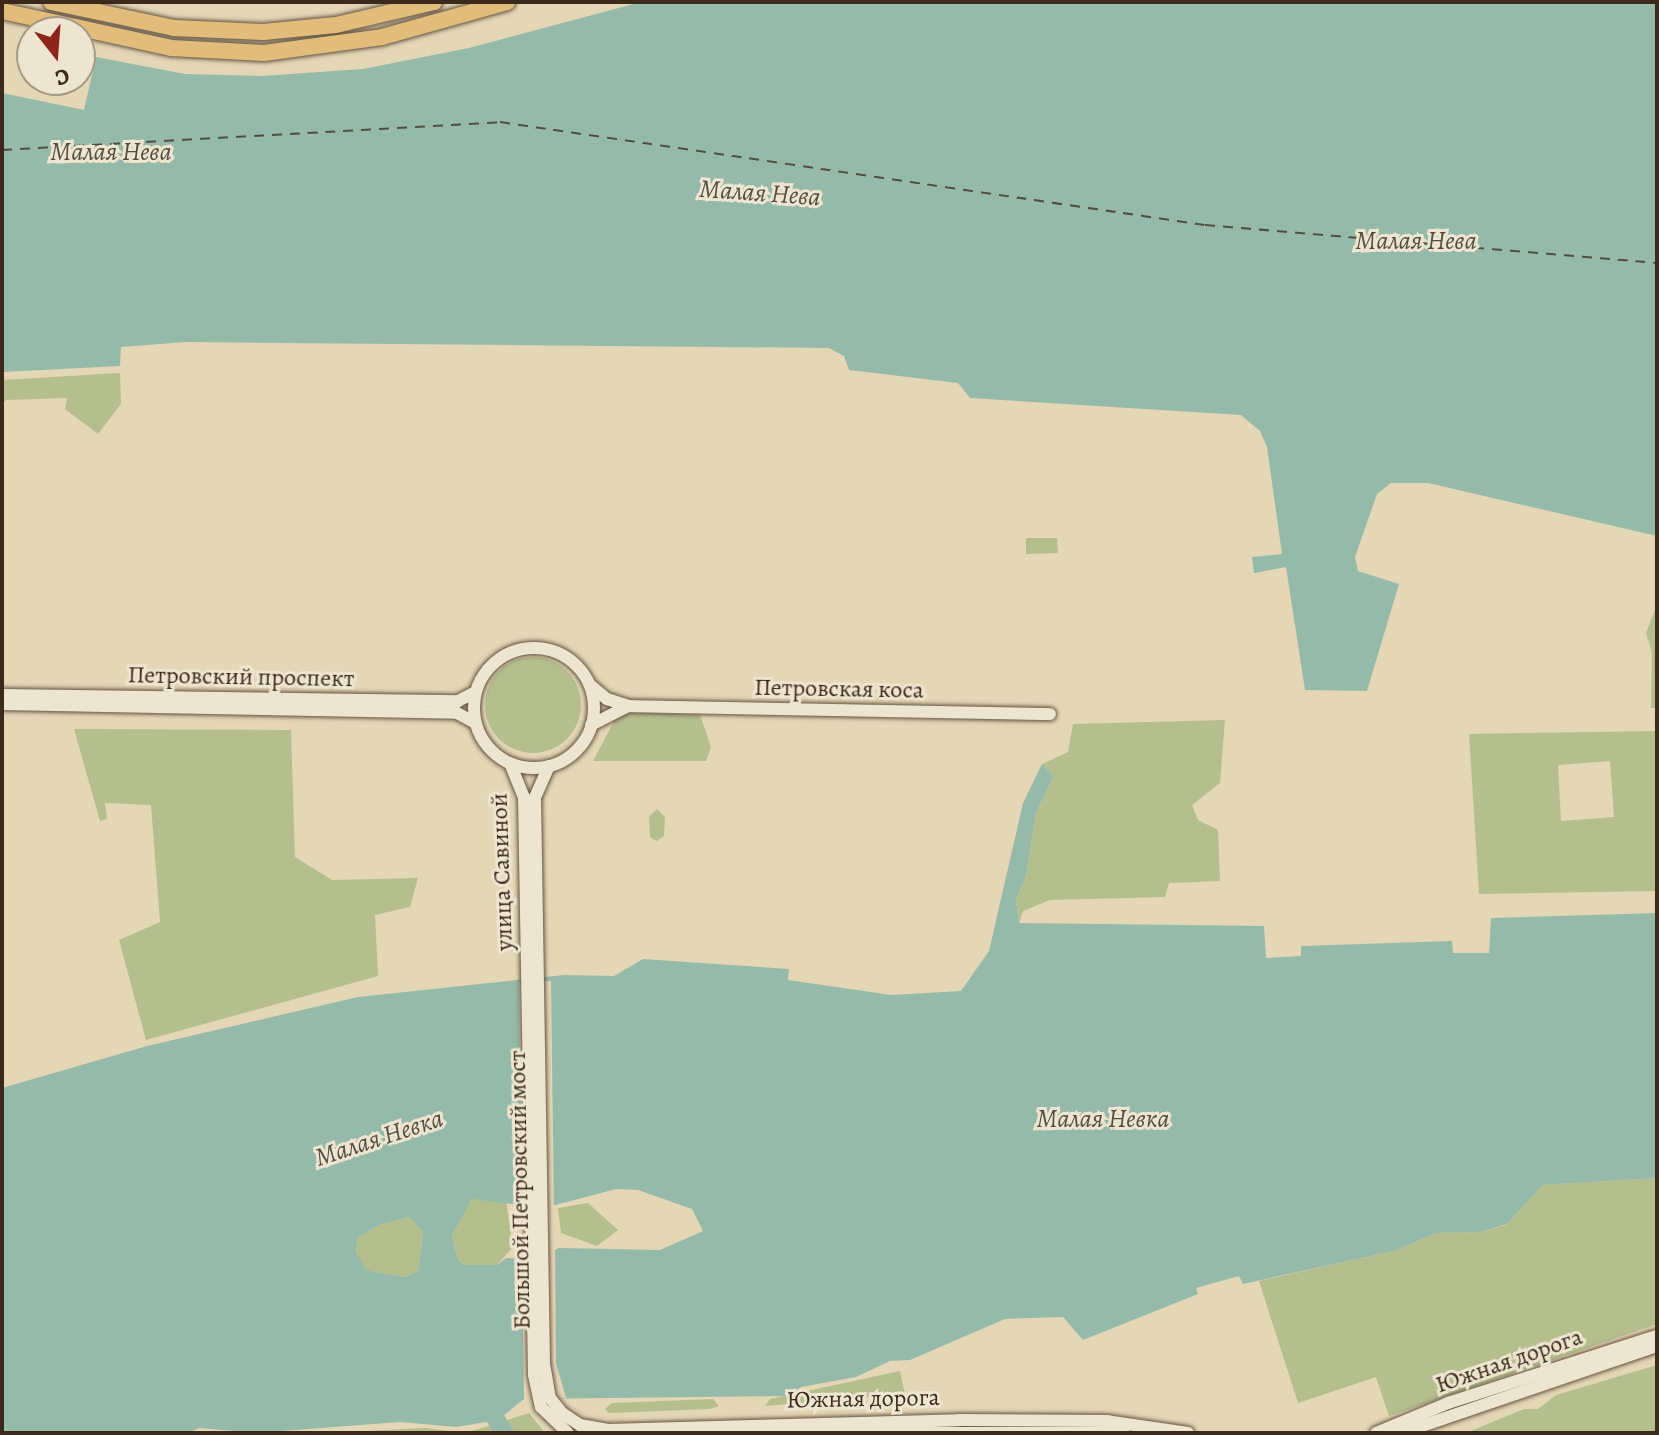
<!DOCTYPE html>
<html>
<head>
<meta charset="utf-8">
<style>
	body { margin:0 }
	#map { position:relative; width:1659px; height:1435px; overflow:hidden; background:#e4d7b5; font-family:Alegreya,serif }
	div>[style] { position:absolute }
	.green>* { inset:0; background:#b5be8d }
	.round { border-radius:50% }
	.water>* { inset:0; background:#96baaa }
	.pier>* { inset:0; background:#e4d7b5 }
	.river>* { height:18px; margin:-9px; padding:0 9px; transform-origin:9px; border-radius:9px; background:#96baaa }
	.ferry>* { height:2px; margin-top:-1px; transform-origin:0; background:repeating-linear-gradient(90deg,#524d40 0 10px,transparent 0 18px) }
	.roads { filter:drop-shadow(0 0 2px #655442) drop-shadow(0 0 2px #655442) }
	.minor>* { height:12px; margin:-6px; padding:0 6px; transform-origin:6px; border-radius:6px; background:#ede5cf }
	.minor>.ring { margin:-6px; padding:0; box-sizing:content-box; background:none; border:12px solid #ede5cf; border-radius:50% }
	.major>* { height:16px; margin:-8px; padding:0 8px; transform-origin:8px; border-radius:8px; background:#e2bc7a }
	span { translate:-50% -50%; white-space:nowrap; text-align:center; line-height:1.15; -webkit-text-stroke:6px #ede5cf; paint-order:stroke }
	.street-label { font-size:24px; color:#3b291c }
	.water-label { font-size:26px; color:#524d40; font-style:italic }
	.frame { position:absolute; inset:0; border:4px solid #3b291c; pointer-events:none }
	.north { position:absolute; left:16px; top:16px; width:80px; height:80px; box-sizing:border-box; background:#ede5cf; border:2px solid #a69a87; border-radius:50%; rotate:163deg; font-size:22px; font-weight:700; line-height:32px; text-align:center; color:#3b291c }
	.north::after { content:''; display:block; margin:auto; width:28px; height:36px; background:#8f2418; clip-path:polygon(50% 0,100% 100%,50% 72%,0 100%) }
</style>
</head>
<body>
<div id="map">
	<div class="green">
		<div style="clip-path:polygon(120px 373px,121px 404px,98px 434px,65px 409px,67px 398px,6px 400px,2px 404px,2px 380px)"></div>
		<div style="clip-path:polygon(1026px 538px,1057px 538px,1058px 553px,1026px 554px)"></div>
		<div style="clip-path:polygon(1657px 604px,1657px 708px,1651px 708px,1652px 653px,1646px 633px)"></div>
		<div class="round" style="left:485px;top:657px;width:96px;height:96px"></div>
		<div style="clip-path:polygon(619px 712px,700px 715px,711px 747px,706px 761px,593px 761px)"></div>
		<div style="clip-path:polygon(1225px 720px,1220px 783px,1192px 805px,1198px 820px,1218px 830px,1220px 881px,1169px 883px,1165px 897px,1050px 900px,1023px 911px,1019px 923px,1016px 900px,1026px 876px,1036px 813px,1054px 776px,1042px 764px,1068px 752px,1073px 724px)"></div>
		<div style="clip-path:polygon(74px 729px,291px 730px,295px 857px,332px 880px,418px 878px,410px 907px,375px 915px,378px 976px,146px 1040px,119px 940px,160px 922px,151px 805px,105px 803px,107px 819px,100px 821px)"></div>
		<div style="clip-path:polygon(evenodd,1657px 731px,1657px 891px,1479px 894px,1469px 734px,1657px 731px,1610px 761px,1614px 817px,1561px 821px,1558px 765px,1610px 761px)"></div>
		<div style="clip-path:polygon(657px 809px,665px 817px,664px 836px,657px 841px,650px 837px,649px 817px)"></div>
		<div style="clip-path:polygon(1657px 1178px,1657px 1324px,1389px 1416px,1376px 1377px,1298px 1403px,1259px 1281px,1394px 1251px,1437px 1233px,1481px 1232px,1506px 1225px,1543px 1185px)"></div>
		<div style="clip-path:polygon(472px 1199px,506px 1200px,513px 1247px,497px 1265px,463px 1265px,457px 1257px,452px 1236px)"></div>
		<div style="clip-path:polygon(588px 1203px,618px 1230px,597px 1246px,561px 1233px,558px 1208px)"></div>
		<div style="clip-path:polygon(409px 1217px,423px 1232px,418px 1271px,405px 1277px,365px 1270px,356px 1253px,358px 1238px,379px 1225px)"></div>
		<div style="clip-path:polygon(1657px 1365px,1657px 1433px,1466px 1433px,1524px 1409px,1538px 1409px,1556px 1395px)"></div>
		<div style="clip-path:polygon(900px 1371px,905px 1395px,765px 1406px,770px 1399px)"></div>
		<div style="clip-path:polygon(713px 1399px,719px 1406px,710px 1409px,609px 1413px,605px 1409px,612px 1403px)"></div>
		<div style="clip-path:polygon(529px 1413px,545px 1433px,327px 1433px,425px 1428px,466px 1433px)"></div>
	</div>
	<div class="water">
		<div style="clip-path:polygon(641px 2px,1657px 2px,1657px 536px,1428px 483px,1391px 483px,1377px 494px,1355px 557px,1358px 571px,1399px 584px,1367px 691px,1305px 690px,1286px 567px,1254px 573px,1252px 557px,1282px 554px,1267px 447px,1260px 431px,1241px 415px,970px 398px,958px 383px,849px 370px,844px 356px,829px 348px,186px 342px,121px 347px,120px 366px,2px 372px,2px 93px,84px 110px,96px 57px,185px 74px,262px 76px,363px 69px,469px 48px)"></div>
		<div style="clip-path:polygon(evenodd,1042px 764px,1054px 776px,1036px 813px,1026px 876px,1016px 900px,1019px 923px,1264px 926px,1266px 958px,1301px 956px,1301px 946px,1452px 941px,1453px 953px,1489px 953px,1491px 918px,1657px 913px,1657px 1178px,1543px 1185px,1507px 1224px,1481px 1232px,1437px 1233px,1394px 1251px,1243px 1284px,1239px 1276px,1196px 1288px,1198px 1294px,1083px 1340px,1063px 1317px,1005px 1319px,910px 1360px,890px 1361px,856px 1377px,801px 1387px,789px 1396px,524px 1399px,498px 1420px,456px 1427px,400px 1422px,256px 1433px,199px 1428px,189px 1433px,2px 1433px,2px 1088px,147px 1046px,358px 997px,564px 975px,614px 976px,643px 959px,789px 969px,788px 980px,891px 995px,961px 991px,989px 951px,1023px 803px,1042px 764px,616px 1189px,638px 1190px,692px 1209px,703px 1231px,660px 1250px,559px 1248px,537px 1259px,506px 1258px,497px 1265px,463px 1265px,457px 1257px,452px 1236px,472px 1199px,544px 1208px,616px 1189px,1042px 764px,409px 1217px,423px 1232px,418px 1271px,405px 1277px,366px 1270px,356px 1252px,358px 1238px,379px 1225px,409px 1217px)"></div>
	</div>
	<div class="pier">
		<div style="clip-path:polygon(551px 981px,554px 1209px,544px 1212px,521px 1207px,519px 982px)"></div>
		<div style="clip-path:polygon(555px 1245px,556px 1363px,566px 1398px,524px 1399px,522px 1252px,536px 1254px)"></div>
	</div>
	<div class="river">
		<div style="left:484px;top:1400px;width:39px;rotate:58deg"></div>
	</div>
	<div class="ferry">
		<div style="left:2px;top:150px;width:499px;rotate:-3.2deg"></div>
		<div style="left:500px;top:122px;width:712px;rotate:8.31deg"></div>
		<div style="left:1205px;top:225px;width:454px;rotate:4.8deg"></div>
	</div>
	<div class="roads">
		<div class="minor">
			<div class="ring" style="left:474px;top:648px;width:108px;height:108px"></div>
			<div style="left:589px;top:684px;width:23px;rotate:40deg"></div>
			<div style="left:607px;top:699px;width:22px;rotate:18deg"></div>
			<div style="left:628px;top:706px;width:422px;rotate:1.1deg"></div>
			<div style="left:2px;top:695px;width:456px;rotate:0.8deg"></div>
			<div style="left:458px;top:701px;width:20px;rotate:-27deg"></div>
			<div style="left:2px;top:704px;width:455px;rotate:1.1deg"></div>
			<div style="left:457px;top:713px;width:21px;rotate:28deg"></div>
			<div style="left:591px;top:725px;width:42px;rotate:-27.2deg"></div>
			<div style="left:510px;top:763px;width:37px;rotate:68deg"></div>
			<div style="left:524px;top:797px;width:578px;rotate:89.01deg"></div>
			<div style="left:534px;top:1375px;width:33px;rotate:78deg"></div>
			<div style="left:541px;top:1407px;width:37px;rotate:44deg"></div>
			<div style="left:549px;top:766px;width:34px;rotate:114deg"></div>
			<div style="left:535px;top:797px;width:567px;rotate:89.09deg"></div>
			<div style="left:544px;top:1364px;width:35px;rotate:80deg"></div>
			<div style="left:550px;top:1398px;width:19px;rotate:51deg"></div>
			<div style="left:562px;top:1413px;width:22px;rotate:34deg"></div>
			<div style="left:580px;top:1425px;width:27px;rotate:10deg"></div>
			<div style="left:607px;top:1430px;width:352px;rotate:-1.6deg"></div>
			<div style="left:959px;top:1420px;width:148px;rotate:0.4deg"></div>
			<div style="left:1107px;top:1421px;width:82px;rotate:8.4deg"></div>
			<div style="left:766px;top:1433px;width:358px"></div>
			<div style="left:1376px;top:1433px;width:78px;rotate:-22.6deg"></div>
			<div style="left:1448px;top:1403px;width:219px;rotate:-17.8deg"></div>
			<div style="left:1401px;top:1433px;width:270px;rotate:-18.8deg"></div>
		</div>
		<div class="major">
			<div style="left:51px;top:2px;width:126px;rotate:11.9deg"></div>
			<div style="left:174px;top:28px;width:89px;rotate:2.6deg"></div>
			<div style="left:263px;top:32px;width:73px;rotate:-5.5deg"></div>
			<div style="left:336px;top:25px;width:101px;rotate:-13.2deg"></div>
			<div style="left:2px;top:11px;width:173px;rotate:12.3deg"></div>
			<div style="left:171px;top:48px;width:93px;rotate:3.1deg"></div>
			<div style="left:264px;top:53px;width:119px;rotate:-7.7deg"></div>
			<div style="left:382px;top:37px;width:130px;rotate:-15.6deg"></div>
		</div>
	</div>
	<div class="street-label">
		<span style="left:241px;top:677px;rotate:1deg">Петровский проспект</span>
		<span style="left:839px;top:689px;rotate:1deg">Петровская коса</span>
		<span style="left:502px;top:872px;rotate:-92deg">улица Савиной</span>
		<span style="left:520px;top:1190px;rotate:-91deg">Большой Петровский мост</span>
		<span style="left:1509px;top:1361px;rotate:-19deg">Южная дорога</span>
		<span style="left:863px;top:1399px;rotate:-1deg">Южная дорога</span>
	</div>
	<div class="water-label">
		<span style="left:111px;top:152px">Малая Нева</span>
		<span style="left:760px;top:193px;rotate:4deg">Малая Нева</span>
		<span style="left:1416px;top:241px">Малая Нева</span>
		<span style="left:1103px;top:1119px">Малая Невка</span>
		<span style="left:379px;top:1138px;rotate:-18deg">Малая Невка</span>
	</div>
	<div class="frame"></div>
	<div class="north">С</div>
</div>
</body>
</html>
